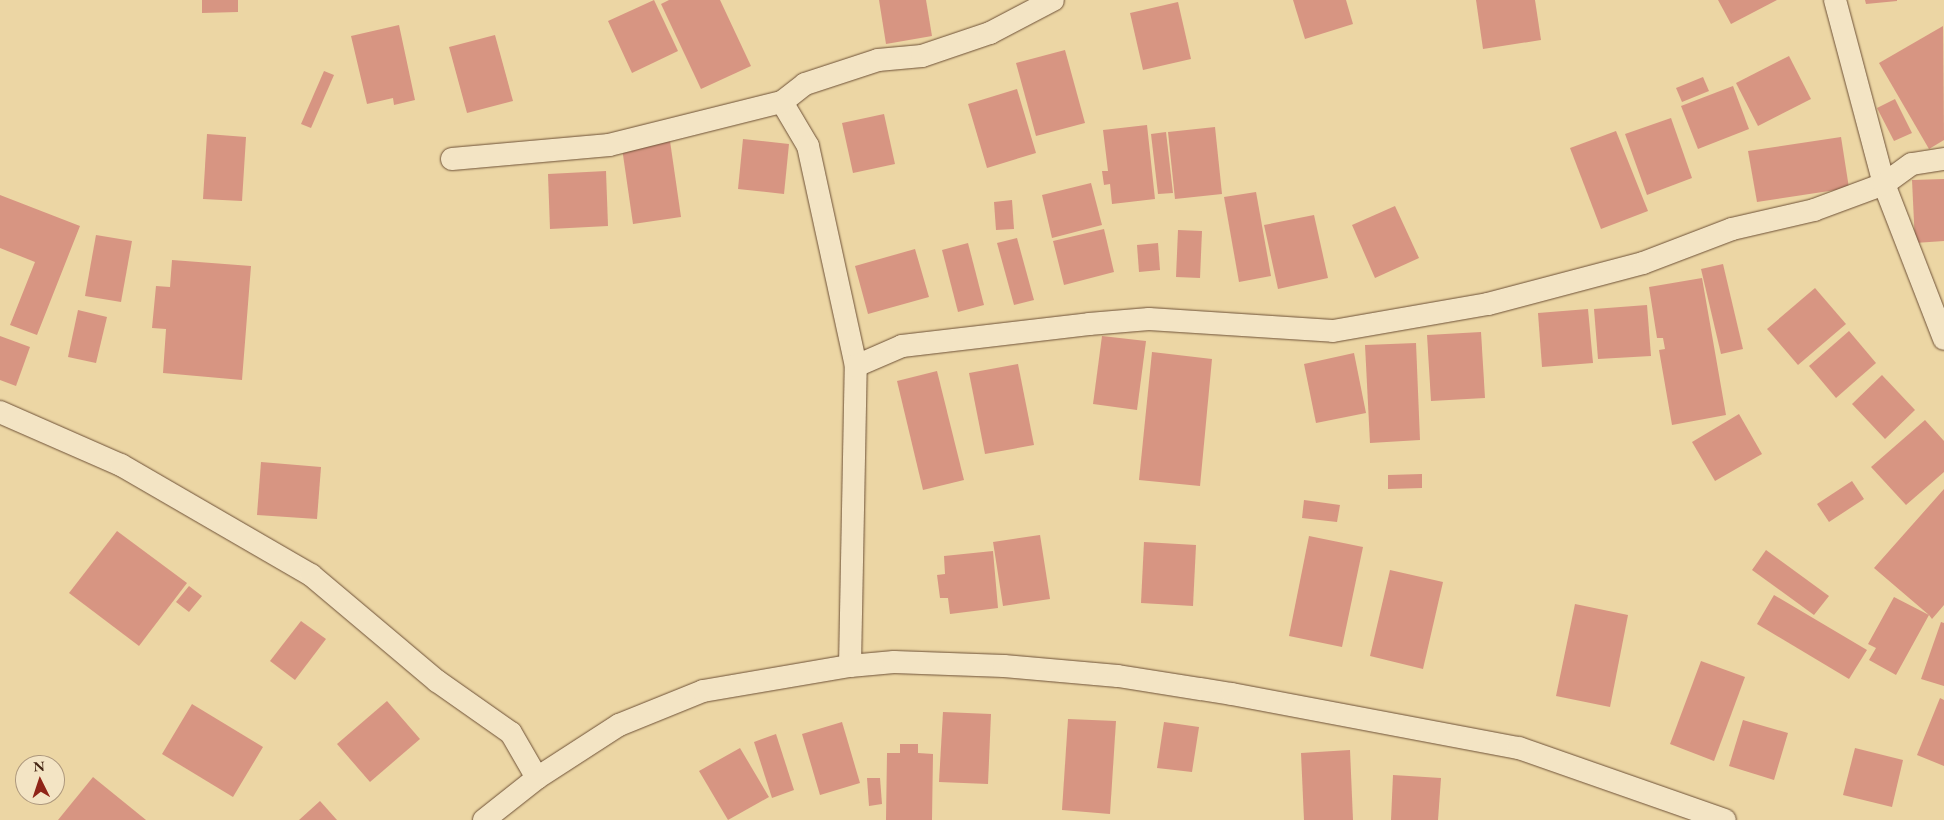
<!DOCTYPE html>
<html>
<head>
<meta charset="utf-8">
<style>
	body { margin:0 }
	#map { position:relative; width:1944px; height:820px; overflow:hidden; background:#ecd6a4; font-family:"EB Garamond",serif }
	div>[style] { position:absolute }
	.building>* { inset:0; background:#d79582 }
	.roads { filter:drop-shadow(0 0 1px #6e5137) drop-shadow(0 0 1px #6e5137) }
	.minor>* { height:22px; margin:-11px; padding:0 11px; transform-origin:11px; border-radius:11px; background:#f3e4c4 }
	span { translate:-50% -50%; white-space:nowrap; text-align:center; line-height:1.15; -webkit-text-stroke:5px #f3e4c4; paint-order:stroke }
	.north { position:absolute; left:15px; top:755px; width:50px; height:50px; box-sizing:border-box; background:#f3e4c4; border:1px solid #ad987d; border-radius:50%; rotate:356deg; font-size:14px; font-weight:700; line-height:20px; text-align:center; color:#442513 }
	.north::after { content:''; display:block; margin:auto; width:18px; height:22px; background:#8f2418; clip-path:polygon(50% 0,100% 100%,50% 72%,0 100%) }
</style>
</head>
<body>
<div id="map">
	<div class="building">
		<div style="clip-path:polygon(202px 0,238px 0,238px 12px,202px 13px)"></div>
		<div style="clip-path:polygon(654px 0,678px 51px,632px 73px,608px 21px)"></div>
		<div style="clip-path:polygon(669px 0,720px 0,751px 66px,701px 89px,661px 4px)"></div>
		<div style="clip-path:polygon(879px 0,926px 0,932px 36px,886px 44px)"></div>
		<div style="clip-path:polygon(1293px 0,1346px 0,1353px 24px,1305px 39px)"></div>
		<div style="clip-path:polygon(1476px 0,1535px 0,1541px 40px,1483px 49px)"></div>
		<div style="clip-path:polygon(1718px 0,1777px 0,1731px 24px)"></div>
		<div style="clip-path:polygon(1865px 0,1897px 0,1897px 1px,1866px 4px)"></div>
		<div style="clip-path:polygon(1178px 2px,1191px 59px,1143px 70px,1130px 13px)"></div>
		<div style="clip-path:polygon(399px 25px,415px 100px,394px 105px,393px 98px,367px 104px,351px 36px)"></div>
		<div style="clip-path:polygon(1943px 26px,1944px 140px,1929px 149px,1879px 63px)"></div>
		<div style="clip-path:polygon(495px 35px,513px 101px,467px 113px,449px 47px)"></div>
		<div style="clip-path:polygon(1065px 50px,1085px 123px,1036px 136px,1016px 63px)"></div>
		<div style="clip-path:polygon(1789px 56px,1811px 99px,1758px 126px,1736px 83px)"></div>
		<div style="clip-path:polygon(324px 71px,334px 75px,311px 128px,301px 124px)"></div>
		<div style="clip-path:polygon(1703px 77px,1709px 91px,1682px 102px,1676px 88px)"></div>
		<div style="clip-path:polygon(1733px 86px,1749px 129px,1698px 149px,1681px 106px)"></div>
		<div style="clip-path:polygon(1017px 89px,1036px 153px,987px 168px,968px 104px)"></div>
		<div style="clip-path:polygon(1895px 99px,1912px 133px,1894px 141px,1877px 108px)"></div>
		<div style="clip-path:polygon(884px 114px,895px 164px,853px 173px,842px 123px)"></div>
		<div style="clip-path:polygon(1671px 118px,1692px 178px,1647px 195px,1625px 134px)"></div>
		<div style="clip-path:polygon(1147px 125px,1155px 199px,1112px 204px,1110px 184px,1104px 185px,1102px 171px,1108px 171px,1103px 130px)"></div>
		<div style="clip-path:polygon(1215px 127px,1222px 194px,1175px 199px,1168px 132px)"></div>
		<div style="clip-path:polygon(1616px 131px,1648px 211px,1601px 229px,1570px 148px)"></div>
		<div style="clip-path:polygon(1166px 132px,1173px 193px,1158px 194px,1151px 134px)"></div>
		<div style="clip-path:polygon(207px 134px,246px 137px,242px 201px,203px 199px)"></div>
		<div style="clip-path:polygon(1841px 137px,1849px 188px,1757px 202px,1748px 151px)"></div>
		<div style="clip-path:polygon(743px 139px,789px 144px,784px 194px,738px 189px)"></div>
		<div style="clip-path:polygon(670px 141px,681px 217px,633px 224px,622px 148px)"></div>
		<div style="clip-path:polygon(606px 171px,608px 226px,550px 229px,548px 174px)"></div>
		<div style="clip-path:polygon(1944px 179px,1944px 241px,1915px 243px,1912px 180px)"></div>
		<div style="clip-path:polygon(1091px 183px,1102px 225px,1052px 238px,1042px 195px)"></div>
		<div style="clip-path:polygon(1256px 192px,1271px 276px,1239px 282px,1224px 197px)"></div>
		<div style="clip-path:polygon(0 195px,80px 226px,37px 335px,10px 325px,35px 262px,0 248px)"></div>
		<div style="clip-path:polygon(1012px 200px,1014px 229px,996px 230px,994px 202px)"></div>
		<div style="clip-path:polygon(1395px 206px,1419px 258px,1375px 278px,1352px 225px)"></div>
		<div style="clip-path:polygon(1314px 215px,1328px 278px,1278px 289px,1264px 225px)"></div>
		<div style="clip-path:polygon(1104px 229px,1114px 272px,1064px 285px,1053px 241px)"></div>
		<div style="clip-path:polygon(1178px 230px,1202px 231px,1200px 278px,1176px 277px)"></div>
		<div style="clip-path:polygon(96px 235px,132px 241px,121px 302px,85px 296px)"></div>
		<div style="clip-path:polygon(1017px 238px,1034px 300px,1014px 305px,997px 243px)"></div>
		<div style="clip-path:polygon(968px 243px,984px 305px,958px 312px,942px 250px)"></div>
		<div style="clip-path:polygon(1158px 243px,1160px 270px,1139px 272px,1137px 245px)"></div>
		<div style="clip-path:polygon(915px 249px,929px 297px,868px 314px,855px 266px)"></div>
		<div style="clip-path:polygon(172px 260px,251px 266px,242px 380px,163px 373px,166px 329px,152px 328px,156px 286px,170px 287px)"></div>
		<div style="clip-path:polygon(1723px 264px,1743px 349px,1721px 354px,1701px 269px)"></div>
		<div style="clip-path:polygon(1702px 278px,1726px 415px,1672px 425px,1659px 350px,1665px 349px,1663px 338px,1657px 338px,1649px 287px)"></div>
		<div style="clip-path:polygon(1815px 288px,1846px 324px,1798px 365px,1767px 329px)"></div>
		<div style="clip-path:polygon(1647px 305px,1651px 356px,1598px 359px,1594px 309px)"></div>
		<div style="clip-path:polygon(1588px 309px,1593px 363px,1542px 367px,1538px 313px)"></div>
		<div style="clip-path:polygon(78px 310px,107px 317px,96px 363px,68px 357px)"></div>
		<div style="clip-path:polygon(1849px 331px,1876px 363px,1836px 398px,1809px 366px)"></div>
		<div style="clip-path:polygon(1481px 332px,1485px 398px,1431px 401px,1427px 335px)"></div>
		<div style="clip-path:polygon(0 336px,30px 347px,16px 386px,0 380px)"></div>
		<div style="clip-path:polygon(1102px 336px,1146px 341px,1137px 410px,1093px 404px)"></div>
		<div style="clip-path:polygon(1416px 343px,1420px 440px,1370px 443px,1365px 345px)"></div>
		<div style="clip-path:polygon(1152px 352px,1212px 359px,1200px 486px,1139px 480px)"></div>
		<div style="clip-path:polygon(1354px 353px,1366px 413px,1316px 423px,1304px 364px)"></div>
		<div style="clip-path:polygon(1018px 364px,1034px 445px,985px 454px,969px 373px)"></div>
		<div style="clip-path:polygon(937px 371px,964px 480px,923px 490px,897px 381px)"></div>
		<div style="clip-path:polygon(1882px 375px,1915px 410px,1885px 439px,1852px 404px)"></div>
		<div style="clip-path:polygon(1739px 414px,1762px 454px,1715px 481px,1692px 442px)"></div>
		<div style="clip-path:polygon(1925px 420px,1944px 441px,1944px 472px,1906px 505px,1871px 467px)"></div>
		<div style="clip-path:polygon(261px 462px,321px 467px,317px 519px,257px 515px)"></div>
		<div style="clip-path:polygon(1422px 474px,1422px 488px,1388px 489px,1388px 475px)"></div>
		<div style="clip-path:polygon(1852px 481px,1864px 499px,1829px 522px,1817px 504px)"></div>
		<div style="clip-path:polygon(1944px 489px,1944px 605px,1932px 619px,1929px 615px,1896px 675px,1869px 660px,1876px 648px,1868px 644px,1894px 597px,1929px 615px,1874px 568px)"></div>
		<div style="clip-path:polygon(1304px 500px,1340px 505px,1337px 522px,1302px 518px)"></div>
		<div style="clip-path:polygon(117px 531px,187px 583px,139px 646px,69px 593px)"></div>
		<div style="clip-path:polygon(1040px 535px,1050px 599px,1003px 606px,993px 542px)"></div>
		<div style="clip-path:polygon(1309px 536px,1363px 547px,1342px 647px,1289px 636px)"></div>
		<div style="clip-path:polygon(1144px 542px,1196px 545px,1193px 606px,1141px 603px)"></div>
		<div style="clip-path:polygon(1766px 550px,1829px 596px,1814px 615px,1752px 570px)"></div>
		<div style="clip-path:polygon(993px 551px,998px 608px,950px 614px,948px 598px,940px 598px,937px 575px,945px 574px,944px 556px)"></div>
		<div style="clip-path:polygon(1390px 570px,1443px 582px,1423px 669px,1370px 656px)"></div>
		<div style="clip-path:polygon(189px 586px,202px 596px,189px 612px,176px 602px)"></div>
		<div style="clip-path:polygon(1774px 595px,1867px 650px,1849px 679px,1757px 624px)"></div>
		<div style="clip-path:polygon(1575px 604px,1628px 615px,1610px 707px,1556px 696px)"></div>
		<div style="clip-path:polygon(301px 621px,326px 639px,295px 680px,270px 661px)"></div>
		<div style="clip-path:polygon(1941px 622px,1944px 623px,1944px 686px,1921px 679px)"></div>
		<div style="clip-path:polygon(1701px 661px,1745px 677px,1714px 761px,1670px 744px)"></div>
		<div style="clip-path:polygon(1940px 698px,1944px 700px,1944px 766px,1917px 755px)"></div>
		<div style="clip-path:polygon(387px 701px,420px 739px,370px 782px,337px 744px)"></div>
		<div style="clip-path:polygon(192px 704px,263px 747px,233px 797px,162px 754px)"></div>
		<div style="clip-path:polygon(943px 712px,991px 714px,988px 784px,939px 782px)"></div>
		<div style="clip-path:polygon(1068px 719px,1116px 721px,1110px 814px,1062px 810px)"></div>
		<div style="clip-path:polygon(1743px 720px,1788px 733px,1774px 780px,1729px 766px)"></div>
		<div style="clip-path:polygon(842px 722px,860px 783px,820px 795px,802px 734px)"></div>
		<div style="clip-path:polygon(1164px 722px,1199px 727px,1192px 772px,1157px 768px)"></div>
		<div style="clip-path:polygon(776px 734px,794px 790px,772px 798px,754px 742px)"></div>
		<div style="clip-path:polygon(900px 744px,918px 744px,918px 753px,933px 754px,932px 820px,886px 820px,887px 753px,900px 753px)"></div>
		<div style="clip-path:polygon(740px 748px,769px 797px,728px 820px,699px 771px)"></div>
		<div style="clip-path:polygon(1855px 748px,1903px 760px,1892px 807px,1843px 795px)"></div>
		<div style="clip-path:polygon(1350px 750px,1353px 820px,1304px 820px,1301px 753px)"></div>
		<div style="clip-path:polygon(1393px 775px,1441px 778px,1438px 820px,1391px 820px)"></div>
		<div style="clip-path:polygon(93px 777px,146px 820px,58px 820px)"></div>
		<div style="clip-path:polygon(867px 778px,880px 778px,882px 804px,869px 806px)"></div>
		<div style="clip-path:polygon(320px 801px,337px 820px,299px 820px)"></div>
	</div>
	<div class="roads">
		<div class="minor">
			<div style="left:1835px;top:0;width:190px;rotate:75.1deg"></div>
			<div style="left:1884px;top:184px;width:166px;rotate:68.8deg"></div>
			<div style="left:782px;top:102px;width:51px;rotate:59.4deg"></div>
			<div style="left:808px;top:146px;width:225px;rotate:77.7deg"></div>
			<div style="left:452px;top:159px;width:158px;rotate:-5.1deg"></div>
			<div style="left:609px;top:145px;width:178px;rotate:-14deg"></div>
			<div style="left:782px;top:102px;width:29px;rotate:-38deg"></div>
			<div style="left:805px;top:84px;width:77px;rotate:-18.2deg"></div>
			<div style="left:878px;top:60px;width:44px;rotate:-5.2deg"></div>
			<div style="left:922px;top:56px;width:72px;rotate:-18.7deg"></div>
			<div style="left:990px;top:33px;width:71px;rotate:-27.6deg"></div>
			<div style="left:0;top:412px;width:132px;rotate:23.7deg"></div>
			<div style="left:121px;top:465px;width:220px;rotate:30.1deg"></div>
			<div style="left:311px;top:575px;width:165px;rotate:40.1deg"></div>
			<div style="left:437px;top:681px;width:90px;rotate:35.1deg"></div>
			<div style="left:511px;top:733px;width:52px;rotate:60deg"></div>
			<div style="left:850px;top:666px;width:300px;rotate:-88.9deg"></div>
			<div style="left:856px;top:366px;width:50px;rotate:-23.5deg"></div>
			<div style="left:902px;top:346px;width:188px;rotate:-6.7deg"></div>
			<div style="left:1089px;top:324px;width:60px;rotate:-4.8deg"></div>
			<div style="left:1149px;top:319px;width:184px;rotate:3.7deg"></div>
			<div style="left:1333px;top:331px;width:157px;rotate:-9.9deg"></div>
			<div style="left:1488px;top:304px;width:160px;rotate:-14.8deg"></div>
			<div style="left:1643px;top:263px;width:95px;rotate:-20.9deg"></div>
			<div style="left:1732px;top:229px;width:84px;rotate:-13deg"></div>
			<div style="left:1814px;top:210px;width:75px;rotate:-20.4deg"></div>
			<div style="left:1884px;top:184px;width:34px;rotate:-36deg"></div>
			<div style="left:1912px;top:164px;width:32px;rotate:-9deg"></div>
			<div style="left:484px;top:820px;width:68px;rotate:-38.4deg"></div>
			<div style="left:537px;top:778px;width:98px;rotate:-32.9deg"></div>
			<div style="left:619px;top:725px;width:91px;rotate:-22deg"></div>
			<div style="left:703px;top:691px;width:149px;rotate:-9.7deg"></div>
			<div style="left:850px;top:666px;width:44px;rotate:-5.2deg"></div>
			<div style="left:894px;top:662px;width:110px;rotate:2.1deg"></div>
			<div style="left:1004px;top:666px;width:114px;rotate:5deg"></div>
			<div style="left:1118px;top:676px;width:115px;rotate:9deg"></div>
			<div style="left:1232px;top:694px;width:292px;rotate:10.7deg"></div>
			<div style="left:1519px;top:748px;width:218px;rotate:19.3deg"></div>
		</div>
	</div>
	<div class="north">N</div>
</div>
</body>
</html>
